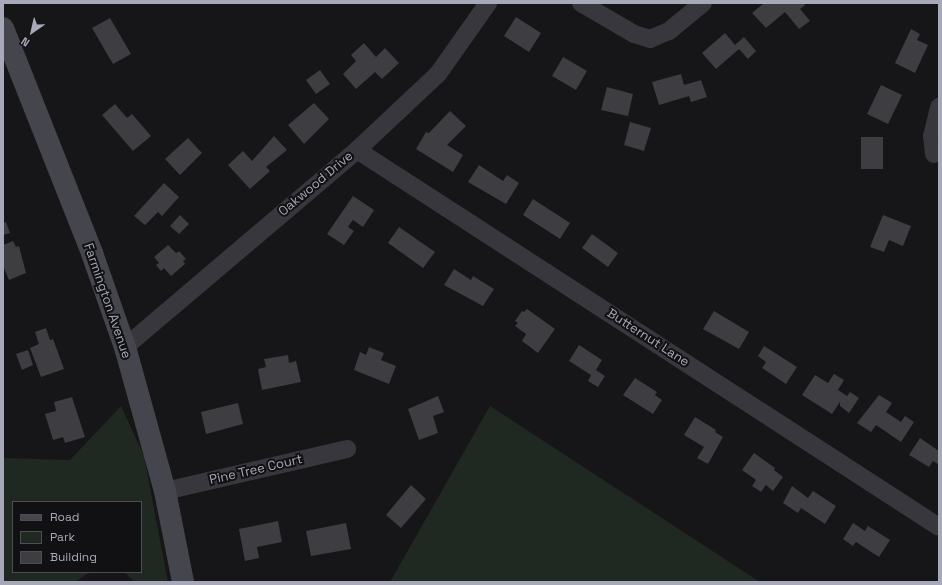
<!DOCTYPE html>
<html>
<head>
<meta charset="utf-8">
<style>
	body { margin:0 }
	#map { position:relative; width:942px; height:585px; overflow:hidden; background:#161618; font-family:"Space Grotesk",sans-serif }
	div>[style] { position:absolute }
	.green>* { inset:0; background:#202822 }
	.building>* { inset:0; background:#3d3d42 }
	.minor>* { height:18px; margin:-9px; padding:0 9px; transform-origin:9px; border-radius:9px; background:#37373d }
	.secondary>* { height:22px; margin:-11px; padding:0 11px; transform-origin:11px; border-radius:11px; background:#45454d }
	span { translate:-50% -50%; white-space:nowrap; text-align:center; line-height:1.15; -webkit-text-stroke:4px #111113; paint-order:stroke }
	.street-label { font-size:13px; color:#a8a9b8 }
	.frame { position:absolute; inset:0; border:4px solid #a8a9b8; pointer-events:none }
	.legend { position:absolute; left:12px; top:501px; width:130px; height:72px; box-sizing:border-box; background:#111113; border:1px solid #4d4e55; margin:0; padding:5px 7px; list-style:none; font-size:12px; color:#a8a9b8 }
	.legend li { display:flex; align-items:center; gap:8px; height:20px }
	.legend b { width:20px; border:1px solid #4d4e55 }
	.north { position:absolute; left:12px; top:12px; width:40px; height:40px; -webkit-text-stroke:3px #111113; paint-order:stroke; rotate:214deg; font-size:11px; font-weight:700; line-height:16px; text-align:center; color:#a8a9b8 }
	.north::after { content:''; display:block; margin:auto; width:14px; height:18px; background:#a8a9b8; clip-path:polygon(50% 0,100% 100%,50% 72%,0 100%) }
</style>
</head>
<body>
<div id="map">
	<div class="green">
		<div style="clip-path:polygon(121px 406px,144px 456px,168px 582px,135px 582px,124px 572px,141px 572px,141px 502px,13px 502px,13px 572px,90px 572px,75px 582px,3px 582px,3px 458px,70px 460px)"></div>
		<div style="clip-path:polygon(490px 406px,760px 582px,390px 582px)"></div>
	</div>
	<div class="building">
		<div style="clip-path:polygon(764px 3px,804px 3px,805px 5px,800px 9px,810px 21px,799px 29px,785px 12px,766px 28px,752px 13px)"></div>
		<div style="clip-path:polygon(516px 17px,541px 33px,529px 52px,504px 36px)"></div>
		<div style="clip-path:polygon(110px 18px,131px 54px,113px 64px,92px 28px)"></div>
		<div style="clip-path:polygon(911px 29px,920px 34px,917px 40px,928px 45px,915px 73px,895px 63px)"></div>
		<div style="clip-path:polygon(725px 33px,735px 45px,744px 37px,756px 51px,748px 59px,739px 49px,716px 69px,702px 53px)"></div>
		<div style="clip-path:polygon(364px 43px,376px 57px,385px 48px,399px 63px,382px 79px,375px 72px,356px 89px,343px 74px,356px 61px,351px 55px)"></div>
		<div style="clip-path:polygon(563px 57px,587px 71px,576px 90px,552px 76px)"></div>
		<div style="clip-path:polygon(320px 70px,330px 84px,316px 94px,306px 80px)"></div>
		<div style="clip-path:polygon(681px 74px,684px 85px,701px 80px,707px 97px,691px 102px,689px 96px,659px 105px,652px 82px)"></div>
		<div style="clip-path:polygon(881px 85px,902px 95px,888px 124px,867px 114px)"></div>
		<div style="clip-path:polygon(607px 87px,633px 94px,628px 116px,601px 110px)"></div>
		<div style="clip-path:polygon(314px 103px,329px 119px,304px 144px,288px 125px)"></div>
		<div style="clip-path:polygon(115px 104px,127px 118px,132px 114px,151px 136px,133px 151px,102px 115px)"></div>
		<div style="clip-path:polygon(450px 111px,466px 126px,447px 145px,463px 155px,453px 172px,416px 149px,426px 132px,429px 133px)"></div>
		<div style="clip-path:polygon(630px 122px,651px 128px,644px 151px,624px 145px)"></div>
		<div style="clip-path:polygon(274px 136px,287px 150px,266px 167px,270px 171px,250px 189px,228px 165px,243px 151px,252px 161px)"></div>
		<div style="clip-path:polygon(861px 137px,883px 137px,883px 169px,861px 169px)"></div>
		<div style="clip-path:polygon(188px 138px,202px 153px,180px 175px,165px 159px)"></div>
		<div style="clip-path:polygon(479px 165px,503px 181px,507px 175px,519px 183px,506px 204px,468px 182px)"></div>
		<div style="clip-path:polygon(164px 183px,179px 197px,162px 216px,158px 212px,145px 225px,134px 216px)"></div>
		<div style="clip-path:polygon(353px 196px,374px 210px,363px 227px,353px 220px,348px 227px,354px 231px,344px 245px,327px 234px)"></div>
		<div style="clip-path:polygon(533px 199px,570px 223px,560px 239px,523px 215px)"></div>
		<div style="clip-path:polygon(180px 215px,189px 224px,179px 234px,170px 226px)"></div>
		<div style="clip-path:polygon(883px 215px,911px 226px,903px 246px,889px 240px,884px 252px,870px 247px)"></div>
		<div style="clip-path:polygon(6px 222px,10px 233px,3px 235px,3px 223px)"></div>
		<div style="clip-path:polygon(399px 227px,435px 252px,423px 268px,388px 243px)"></div>
		<div style="clip-path:polygon(592px 234px,618px 253px,608px 267px,582px 248px)"></div>
		<div style="clip-path:polygon(13px 241px,16px 247px,19px 246px,26px 273px,9px 280px,3px 266px,3px 245px)"></div>
		<div style="clip-path:polygon(168px 245px,176px 253px,179px 251px,186px 259px,183px 261px,185px 264px,171px 276px,164px 268px,161px 271px,156px 265px,159px 263px,154px 257px)"></div>
		<div style="clip-path:polygon(454px 269px,471px 280px,473px 276px,494px 289px,483px 306px,444px 285px)"></div>
		<div style="clip-path:polygon(527px 309px,555px 329px,538px 353px,522px 341px,526px 334px,515px 326px,518px 323px,515px 321px,522px 311px,524px 312px)"></div>
		<div style="clip-path:polygon(714px 311px,749px 332px,739px 349px,703px 329px)"></div>
		<div style="clip-path:polygon(46px 328px,50px 340px,53px 339px,64px 369px,41px 377px,30px 348px,39px 344px,35px 332px)"></div>
		<div style="clip-path:polygon(579px 345px,602px 360px,596px 370px,605px 376px,598px 387px,588px 381px,591px 375px,569px 361px)"></div>
		<div style="clip-path:polygon(764px 346px,797px 367px,786px 384px,762px 368px,766px 362px,758px 356px)"></div>
		<div style="clip-path:polygon(369px 347px,384px 353px,381px 360px,396px 366px,389px 384px,354px 370px,360px 352px,366px 355px)"></div>
		<div style="clip-path:polygon(28px 350px,33px 365px,22px 370px,16px 354px)"></div>
		<div style="clip-path:polygon(288px 355px,289px 363px,296px 361px,301px 382px,262px 390px,258px 369px,266px 367px,264px 359px)"></div>
		<div style="clip-path:polygon(834px 374px,844px 380px,838px 390px,847px 396px,850px 392px,859px 398px,849px 413px,840px 406px,840px 402px,832px 414px,802px 395px,815px 375px,828px 383px)"></div>
		<div style="clip-path:polygon(635px 378px,657px 392px,655px 395px,662px 400px,653px 414px,623px 395px)"></div>
		<div style="clip-path:polygon(879px 395px,892px 403px,886px 412px,901px 422px,905px 416px,914px 422px,901px 442px,876px 425px,871px 432px,857px 423px)"></div>
		<div style="clip-path:polygon(438px 396px,444px 412px,433px 416px,438px 433px,419px 440px,408px 409px)"></div>
		<div style="clip-path:polygon(72px 397px,85px 437px,65px 443px,63px 437px,53px 440px,45px 414px,56px 411px,54px 402px)"></div>
		<div style="clip-path:polygon(238px 403px,243px 424px,206px 434px,201px 412px)"></div>
		<div style="clip-path:polygon(695px 417px,716px 430px,715px 432px,723px 437px,708px 464px,697px 458px,704px 447px,684px 435px)"></div>
		<div style="clip-path:polygon(920px 438px,939px 451px,939px 465px,933px 461px,929px 467px,909px 455px)"></div>
		<div style="clip-path:polygon(754px 453px,775px 468px,774px 470px,783px 477px,773px 491px,766px 485px,761px 492px,752px 486px,756px 480px,742px 470px)"></div>
		<div style="clip-path:polygon(411px 485px,426px 499px,401px 528px,386px 515px)"></div>
		<div style="clip-path:polygon(792px 486px,808px 498px,813px 491px,836px 506px,825px 524px,801px 508px,798px 513px,783px 503px)"></div>
		<div style="clip-path:polygon(278px 521px,282px 542px,257px 547px,259px 558px,245px 561px,239px 529px)"></div>
		<div style="clip-path:polygon(346px 523px,351px 549px,311px 556px,306px 531px)"></div>
		<div style="clip-path:polygon(853px 523px,865px 531px,868px 526px,890px 540px,879px 557px,856px 542px,853px 546px,843px 539px)"></div>
	</div>
	<div class="minor">
		<div style="left:581px;top:3px;width:61px;rotate:30.3deg"></div>
		<div style="left:634px;top:34px;width:17px;rotate:17deg"></div>
		<div style="left:650px;top:39px;width:21px;rotate:-23deg"></div>
		<div style="left:669px;top:31px;width:44px;rotate:-39.5deg"></div>
		<div style="left:357px;top:150px;width:693px;rotate:32.93deg"></div>
		<div style="left:934px;top:154px;width:18px;rotate:-96deg"></div>
		<div style="left:932px;top:136px;width:30px;rotate:-76deg"></div>
		<div style="left:125px;top:347px;width:304px;rotate:-40.3deg"></div>
		<div style="left:357px;top:150px;width:111px;rotate:-43.2deg"></div>
		<div style="left:438px;top:74px;width:87px;rotate:-54.8deg"></div>
		<div style="left:165px;top:491px;width:187px;rotate:-13deg"></div>
	</div>
	<div class="secondary">
		<div style="left:3px;top:28px;width:242px;rotate:68.4deg"></div>
		<div style="left:92px;top:253px;width:100px;rotate:70.7deg"></div>
		<div style="left:125px;top:347px;width:149px;rotate:74.5deg"></div>
		<div style="left:165px;top:491px;width:93px;rotate:78.8deg"></div>
	</div>
	<div class="street-label">
		<span style="left:316px;top:184px;rotate:-40deg">Oakwood Drive</span>
		<span style="left:107px;top:301px;rotate:71deg">Farmington Avenue</span>
		<span style="left:648px;top:338px;rotate:33deg">Butternut Lane</span>
		<span style="left:256px;top:470px;rotate:-13deg">Pine Tree Court</span>
	</div>
	<div class="frame"></div>
	<ul class="legend">
	<li><b style="height:5px;background:#45454d"></b>Road</li>
	<li><b style="height:11px;background:#202822"></b>Park</li>
	<li><b style="height:11px;background:#3d3d42"></b>Building</li>
	</ul>
	<div class="north">N</div>
</div>
</body>
</html>
